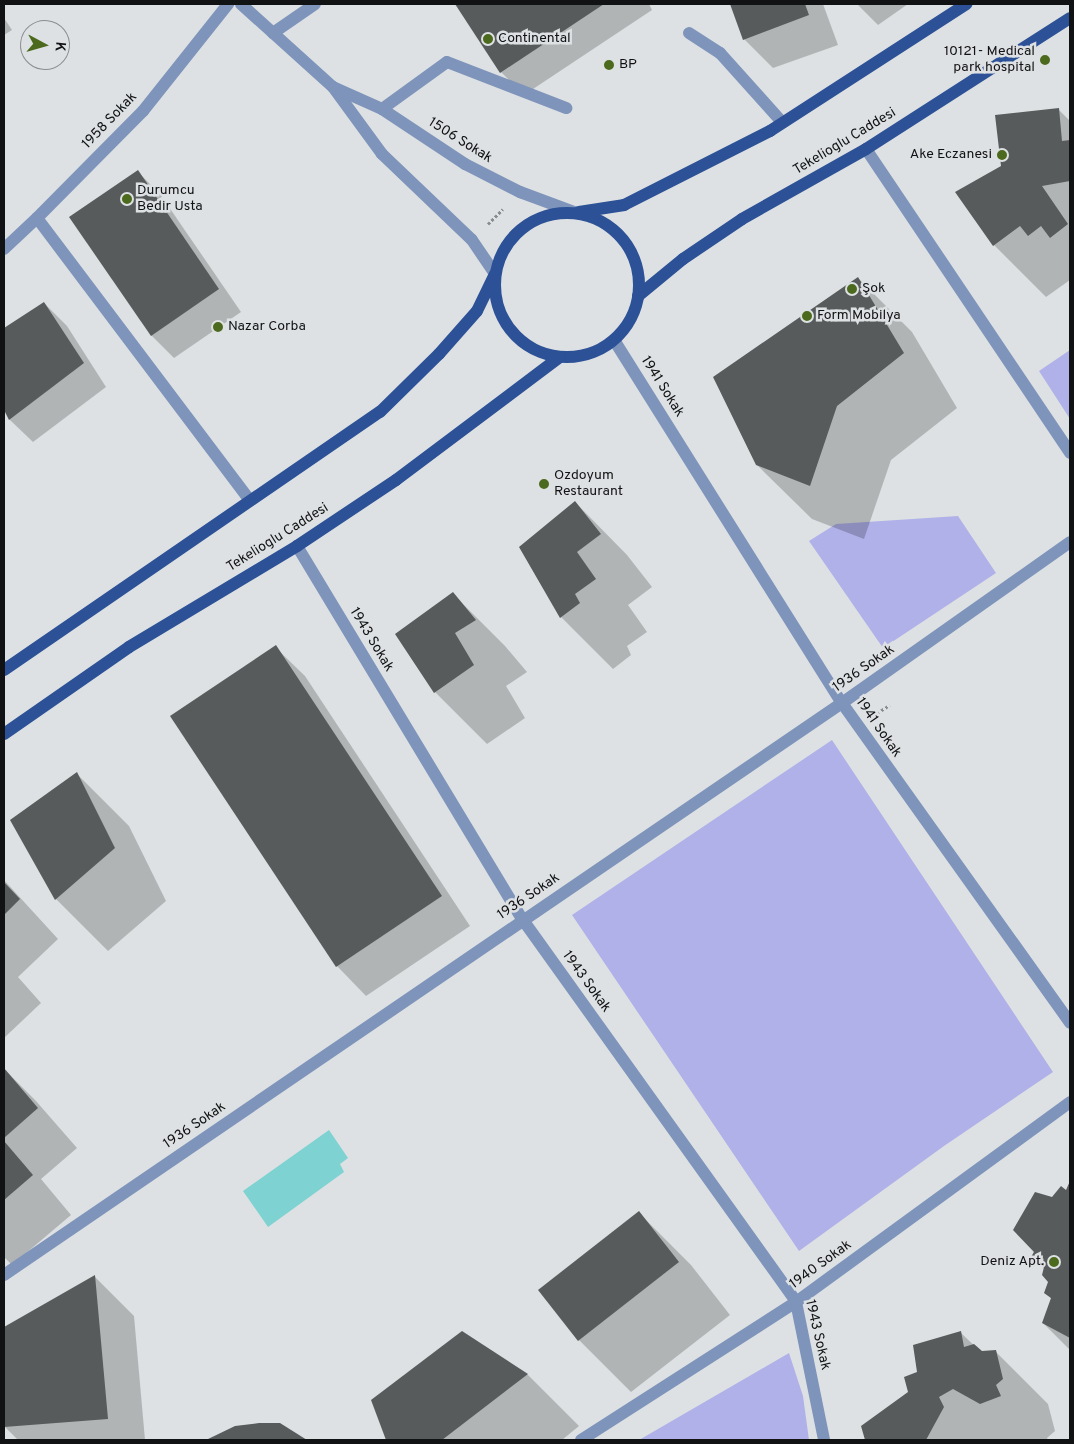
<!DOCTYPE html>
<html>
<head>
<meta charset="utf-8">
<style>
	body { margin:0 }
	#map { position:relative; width:1074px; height:1444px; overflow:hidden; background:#dee1e3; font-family:Overpass,sans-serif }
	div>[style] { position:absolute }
	.green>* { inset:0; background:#b0b1e9 }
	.water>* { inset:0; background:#7ed2d1 }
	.shadow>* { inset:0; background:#0003 }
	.building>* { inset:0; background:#585b5c }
	.path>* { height:3px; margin-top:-1.5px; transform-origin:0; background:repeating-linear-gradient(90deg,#898b8d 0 2.5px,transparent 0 5px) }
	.service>* { height:12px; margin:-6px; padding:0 6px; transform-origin:6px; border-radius:6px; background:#7e94bb }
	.minor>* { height:12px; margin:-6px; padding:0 6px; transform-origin:6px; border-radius:6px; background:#7e94bb }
	.primary>* { height:12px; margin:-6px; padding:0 6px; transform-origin:6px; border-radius:6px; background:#2c5196 }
	.primary>.ring { margin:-6px; padding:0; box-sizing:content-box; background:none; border:12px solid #2c5196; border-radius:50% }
	.dots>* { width:14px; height:14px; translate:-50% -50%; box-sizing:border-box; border:2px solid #dee1e3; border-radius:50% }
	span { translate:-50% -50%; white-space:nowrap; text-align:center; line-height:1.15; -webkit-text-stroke:5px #dee1e3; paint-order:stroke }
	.poi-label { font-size:14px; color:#111213 }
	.left { translate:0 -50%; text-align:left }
	.right { translate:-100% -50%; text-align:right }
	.street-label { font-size:14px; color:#111213 }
	.frame { position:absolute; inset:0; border:5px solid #111213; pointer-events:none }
	.north { position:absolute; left:20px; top:20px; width:50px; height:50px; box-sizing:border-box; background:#dee1e3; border:1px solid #8c8e90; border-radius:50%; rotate:96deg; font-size:14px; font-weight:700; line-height:20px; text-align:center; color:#111213 }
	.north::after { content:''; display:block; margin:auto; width:18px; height:22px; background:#4c6a1e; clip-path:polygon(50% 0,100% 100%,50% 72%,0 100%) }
</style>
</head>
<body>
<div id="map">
	<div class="green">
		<div style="clip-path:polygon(1070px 350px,1070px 419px,1039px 371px)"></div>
		<div style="clip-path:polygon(958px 516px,996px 573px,883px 648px,809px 541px,836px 524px)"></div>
		<div style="clip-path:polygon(832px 740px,1053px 1072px,944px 1146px,799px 1251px,572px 915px)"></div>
		<div style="clip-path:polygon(789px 1353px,803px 1396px,809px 1440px,639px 1440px)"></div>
	</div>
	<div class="water">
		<div style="clip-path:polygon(329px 1130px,348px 1158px,340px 1164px,344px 1172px,268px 1227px,243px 1191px)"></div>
	</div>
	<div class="shadow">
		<div style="clip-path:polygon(456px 4px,649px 4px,652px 10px,524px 95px,501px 72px)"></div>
		<div style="clip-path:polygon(731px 4px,823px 4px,838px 45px,773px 68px,744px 39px)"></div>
		<div style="clip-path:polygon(857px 4px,908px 4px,878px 25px)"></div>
		<div style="clip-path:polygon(4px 18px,12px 30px,4px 35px)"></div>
		<div style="clip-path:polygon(1058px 109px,1070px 121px,1070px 280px,1046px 297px,994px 245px,1002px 166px)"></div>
		<div style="clip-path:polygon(137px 171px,160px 194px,241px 312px,174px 358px,151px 335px)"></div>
		<div style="clip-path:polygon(858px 278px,912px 332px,957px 408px,891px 460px,864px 539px,812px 519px,757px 465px)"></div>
		<div style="clip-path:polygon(44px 303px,67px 326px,106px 387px,33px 442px,10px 420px,4px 407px,4px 329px)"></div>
		<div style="clip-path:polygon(575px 502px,627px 555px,652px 587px,628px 605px,647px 632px,627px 646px,631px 655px,613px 669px,561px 617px)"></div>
		<div style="clip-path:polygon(453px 594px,505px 646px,527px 672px,506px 686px,525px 718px,487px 744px,435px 692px)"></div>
		<div style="clip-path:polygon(275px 647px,305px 676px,470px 926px,366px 996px,337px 966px,172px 717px)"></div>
		<div style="clip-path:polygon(77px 774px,129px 826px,166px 901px,108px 951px,56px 899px,11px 820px)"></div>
		<div style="clip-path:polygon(4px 880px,58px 939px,18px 977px,41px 1003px,4px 1038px)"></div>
		<div style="clip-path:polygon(4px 1069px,36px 1101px,77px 1148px,41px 1179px,71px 1215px,12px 1265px,4px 1257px)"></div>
		<div style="clip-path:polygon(1070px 1184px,1070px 1350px,1043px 1323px,1052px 1299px,1045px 1293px,1049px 1282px,1045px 1269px,1032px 1257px,1052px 1198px,1066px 1192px)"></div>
		<div style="clip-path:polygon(639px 1213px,691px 1265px,730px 1315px,631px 1392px,579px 1340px)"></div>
		<div style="clip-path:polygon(95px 1277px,134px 1316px,145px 1440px,18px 1440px,5px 1427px,4px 1328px)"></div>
		<div style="clip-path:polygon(960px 1332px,982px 1353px,995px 1351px,1048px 1404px,1055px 1431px,1047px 1438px,1048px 1440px,867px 1440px,863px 1427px,910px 1393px,919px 1373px)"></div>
		<div style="clip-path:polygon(462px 1333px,528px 1375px,579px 1426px,562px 1440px,388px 1440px,372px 1401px)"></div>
		<div style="clip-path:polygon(280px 1425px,305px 1440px,208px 1440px,209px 1439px)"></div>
	</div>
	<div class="building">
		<div style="clip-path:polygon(455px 4px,604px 4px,500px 73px)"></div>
		<div style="clip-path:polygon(730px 4px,805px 4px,809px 15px,743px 40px)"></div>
		<div style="clip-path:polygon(1059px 108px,1062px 141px,1070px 140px,1070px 181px,1042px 186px,1068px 224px,1050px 238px,1041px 226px,1028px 236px,1020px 226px,993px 246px,955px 192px,1001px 166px,995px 115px)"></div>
		<div style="clip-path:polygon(138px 170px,219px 289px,151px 336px,69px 217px)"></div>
		<div style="clip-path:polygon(858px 277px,904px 353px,837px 406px,810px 486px,756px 465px,713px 377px)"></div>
		<div style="clip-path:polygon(44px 302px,84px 363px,9px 420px,4px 410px,4px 328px)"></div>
		<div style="clip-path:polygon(575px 501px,601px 534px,577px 552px,596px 579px,575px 594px,580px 603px,560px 618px,519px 547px)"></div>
		<div style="clip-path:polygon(453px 592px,476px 620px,455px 633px,474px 665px,434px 693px,395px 634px)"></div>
		<div style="clip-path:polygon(276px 645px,442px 896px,336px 967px,170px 716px)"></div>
		<div style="clip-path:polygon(77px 772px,115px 848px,55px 900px,10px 820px)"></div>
		<div style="clip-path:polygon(4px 882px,20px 899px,4px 915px)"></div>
		<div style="clip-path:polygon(4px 1068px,38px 1108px,4px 1138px)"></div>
		<div style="clip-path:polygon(4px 1141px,33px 1175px,4px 1200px)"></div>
		<div style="clip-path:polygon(1070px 1181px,1070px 1338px,1042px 1323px,1051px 1298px,1044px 1293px,1048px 1282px,1042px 1275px,1044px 1267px,1031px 1257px,1034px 1252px,1013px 1230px,1035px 1192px,1052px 1197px,1061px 1186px,1066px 1190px)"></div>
		<div style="clip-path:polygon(639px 1211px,679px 1262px,578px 1341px,538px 1290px)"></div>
		<div style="clip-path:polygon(95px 1275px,108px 1419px,4px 1427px,4px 1327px)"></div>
		<div style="clip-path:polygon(462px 1331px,528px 1374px,442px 1440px,386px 1440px,371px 1400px)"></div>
		<div style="clip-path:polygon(961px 1331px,964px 1347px,974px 1344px,982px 1351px,996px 1350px,1003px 1379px,996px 1385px,1001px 1396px,980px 1404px,953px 1389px,939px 1397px,944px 1407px,926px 1440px,865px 1440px,861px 1426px,908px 1392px,904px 1377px,917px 1372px,913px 1345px)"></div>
		<div style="clip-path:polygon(259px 1423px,280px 1423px,307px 1440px,206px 1440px,235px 1426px)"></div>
	</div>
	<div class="path">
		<div style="left:488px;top:224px;width:21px;rotate:-45deg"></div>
		<div style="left:877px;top:713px;width:15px;rotate:-32deg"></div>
	</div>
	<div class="service">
		<div style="left:689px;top:33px;width:37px;rotate:33deg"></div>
		<div style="left:720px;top:53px;width:93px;rotate:48.1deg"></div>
		<div style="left:382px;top:109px;width:80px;rotate:-35.9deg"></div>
		<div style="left:447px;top:62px;width:128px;rotate:21.1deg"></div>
	</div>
	<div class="minor">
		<div style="left:241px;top:4px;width:124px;rotate:42.1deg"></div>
		<div style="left:333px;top:87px;width:83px;rotate:53.8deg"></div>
		<div style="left:382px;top:154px;width:124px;rotate:43.7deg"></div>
		<div style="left:472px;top:240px;width:41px;rotate:55.9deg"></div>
		<div style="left:273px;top:33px;width:51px;rotate:-34.6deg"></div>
		<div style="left:335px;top:88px;width:51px;rotate:24.1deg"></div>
		<div style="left:382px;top:109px;width:100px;rotate:33.5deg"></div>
		<div style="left:465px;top:164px;width:62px;rotate:27deg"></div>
		<div style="left:520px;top:192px;width:58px;rotate:20.3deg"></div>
		<div style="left:866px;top:149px;width:366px;rotate:56.1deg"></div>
		<div style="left:37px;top:218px;width:354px;rotate:53deg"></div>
		<div style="left:4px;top:249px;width:45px;rotate:-43.2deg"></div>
		<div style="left:37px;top:218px;width:151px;rotate:-45.3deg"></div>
		<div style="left:143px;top:111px;width:137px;rotate:-51.5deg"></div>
		<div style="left:614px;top:340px;width:429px;rotate:57.9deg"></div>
		<div style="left:842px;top:703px;width:393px;rotate:54.5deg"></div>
		<div style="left:297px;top:546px;width:437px;rotate:58.9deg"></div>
		<div style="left:523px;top:920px;width:470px;rotate:54.4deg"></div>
		<div style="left:796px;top:1302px;width:141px;rotate:78.5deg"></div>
		<div style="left:4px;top:1275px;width:1015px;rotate:-34.32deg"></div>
		<div style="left:842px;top:703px;width:279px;rotate:-35.2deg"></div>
		<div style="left:581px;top:1440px;width:255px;rotate:-32.7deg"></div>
		<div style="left:796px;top:1302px;width:339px;rotate:-36.1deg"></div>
	</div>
	<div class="primary">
		<div style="left:579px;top:212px;width:46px;rotate:-8.8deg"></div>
		<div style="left:624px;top:205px;width:164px;rotate:-26.9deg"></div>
		<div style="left:770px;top:131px;width:234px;rotate:-32.9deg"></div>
		<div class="ring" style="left:495px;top:213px;width:132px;height:132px"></div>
		<div style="left:638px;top:296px;width:58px;rotate:-39.4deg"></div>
		<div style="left:683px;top:259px;width:71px;rotate:-34.1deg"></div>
		<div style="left:742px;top:219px;width:142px;rotate:-29.4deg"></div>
		<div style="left:866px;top:149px;width:242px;rotate:-32.7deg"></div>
		<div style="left:4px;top:670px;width:456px;rotate:-34.5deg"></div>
		<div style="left:380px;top:412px;width:83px;rotate:-44.5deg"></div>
		<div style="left:439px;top:354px;width:57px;rotate:-48.5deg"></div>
		<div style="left:477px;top:311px;width:41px;rotate:-64.1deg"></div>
		<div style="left:4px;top:734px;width:152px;rotate:-34.8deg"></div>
		<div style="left:129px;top:647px;width:196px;rotate:-31deg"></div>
		<div style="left:297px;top:546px;width:119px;rotate:-33.7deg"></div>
		<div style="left:396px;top:480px;width:205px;rotate:-36.9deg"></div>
	</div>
	<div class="dots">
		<div style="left:488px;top:39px;background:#4c6a1e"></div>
		<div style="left:1045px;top:60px;background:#4c6a1e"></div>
		<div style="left:609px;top:65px;background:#4c6a1e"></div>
		<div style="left:1002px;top:155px;background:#4c6a1e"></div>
		<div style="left:127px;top:199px;background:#4c6a1e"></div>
		<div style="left:852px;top:289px;background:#4c6a1e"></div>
		<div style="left:807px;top:316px;background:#4c6a1e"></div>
		<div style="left:218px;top:327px;background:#4c6a1e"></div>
		<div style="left:544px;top:484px;background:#4c6a1e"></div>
		<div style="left:1054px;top:1262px;background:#4c6a1e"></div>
	</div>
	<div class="poi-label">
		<span class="left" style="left:498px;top:39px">Continental</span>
		<span class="right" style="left:1035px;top:60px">10121- Medical<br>park hospital</span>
		<span class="left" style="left:619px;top:65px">BP</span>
		<span class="right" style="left:992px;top:155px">Ake Eczanesi</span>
		<span class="left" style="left:137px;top:199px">Durumcu<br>Bedir Usta</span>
		<span class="left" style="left:862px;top:289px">Şok</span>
		<span class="left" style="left:817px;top:316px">Form Mobilya</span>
		<span class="left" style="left:228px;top:327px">Nazar Corba</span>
		<span class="left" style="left:554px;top:484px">Ozdoyum<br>Restaurant</span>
		<span class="right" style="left:1044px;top:1262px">Deniz Apt.</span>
	</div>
	<div class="street-label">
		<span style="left:110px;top:121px;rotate:-46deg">1958 Sokak</span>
		<span style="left:460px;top:141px;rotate:32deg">1506 Sokak</span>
		<span style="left:845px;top:142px;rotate:-31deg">Tekelioglu Caddesi</span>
		<span style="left:662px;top:387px;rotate:58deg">1941 Sokak</span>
		<span style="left:278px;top:538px;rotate:-32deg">Tekelioglu Caddesi</span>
		<span style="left:371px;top:640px;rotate:59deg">1943 Sokak</span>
		<span style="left:864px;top:669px;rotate:-35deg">1936 Sokak</span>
		<span style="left:878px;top:728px;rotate:55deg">1941 Sokak</span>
		<span style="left:529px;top:897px;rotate:-34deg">1936 Sokak</span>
		<span style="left:586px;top:982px;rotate:54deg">1943 Sokak</span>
		<span style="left:195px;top:1126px;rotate:-34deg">1936 Sokak</span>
		<span style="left:821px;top:1265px;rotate:-36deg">1940 Sokak</span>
		<span style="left:817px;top:1335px;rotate:77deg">1943 Sokak</span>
	</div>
	<div class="frame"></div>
	<div class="north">K</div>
</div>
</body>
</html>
